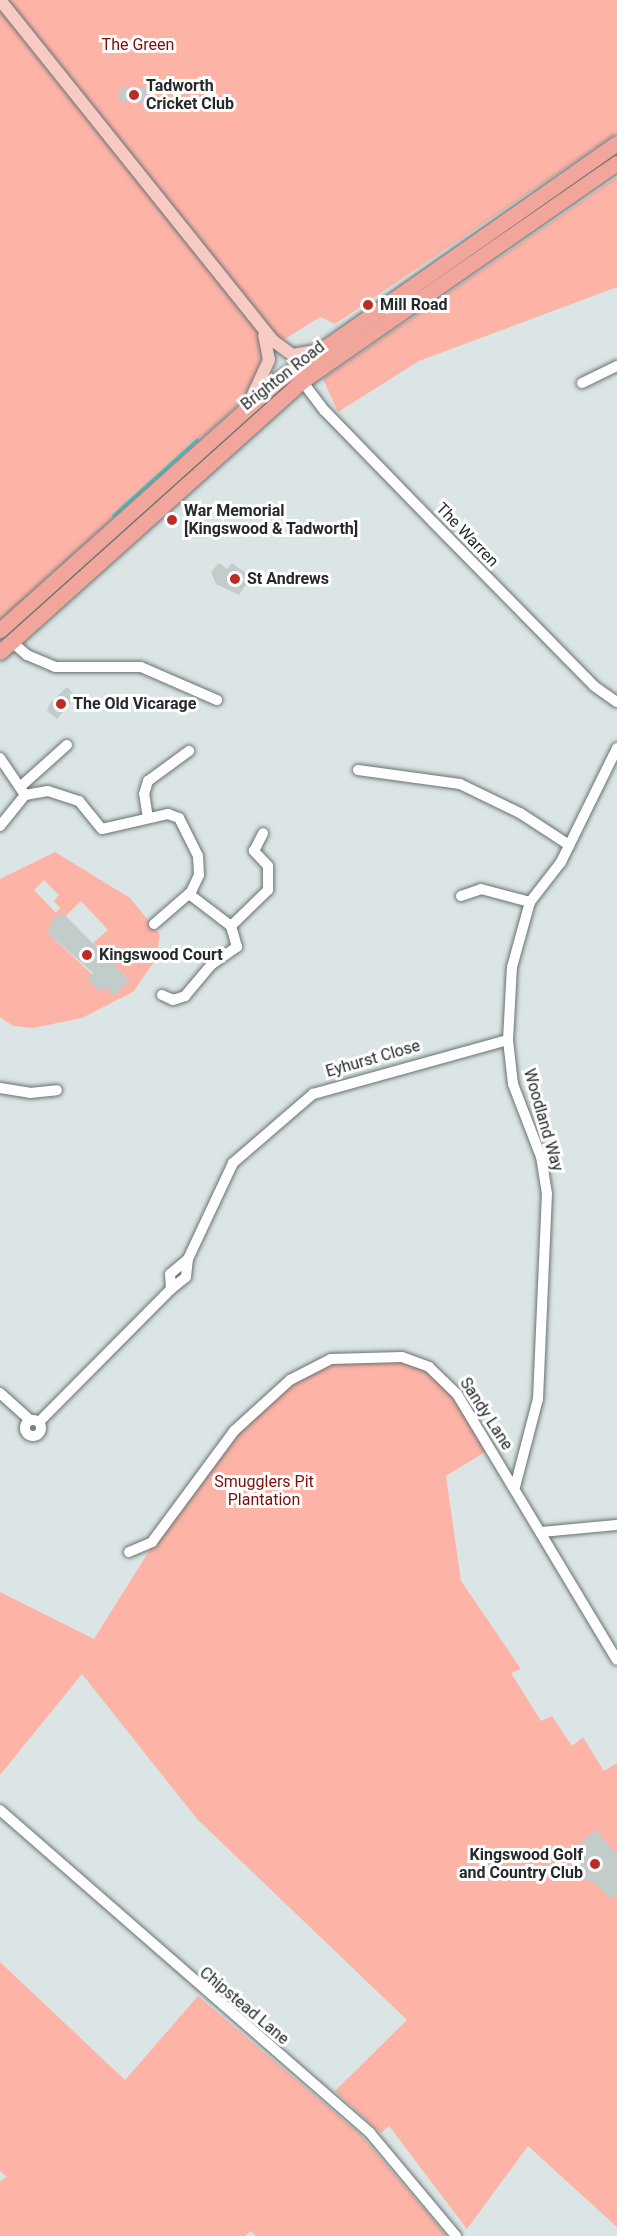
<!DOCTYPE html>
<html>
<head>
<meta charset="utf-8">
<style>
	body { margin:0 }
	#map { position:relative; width:617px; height:2236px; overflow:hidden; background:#dbe5e5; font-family:Roboto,sans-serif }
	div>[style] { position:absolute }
	.green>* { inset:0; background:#feb3a7 }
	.stream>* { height:3px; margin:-1.5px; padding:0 1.5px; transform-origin:1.5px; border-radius:1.5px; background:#49cdcb }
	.building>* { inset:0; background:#c1cccb }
	.roads { filter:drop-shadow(0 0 2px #697272) drop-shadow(0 0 2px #697272) }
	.minor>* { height:10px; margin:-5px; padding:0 5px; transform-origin:5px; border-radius:5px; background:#fff }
	.minor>.ring { margin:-5px; padding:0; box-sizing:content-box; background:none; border:10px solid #fff; border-radius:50% }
	.major>* { height:12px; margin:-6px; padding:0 6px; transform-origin:6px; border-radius:6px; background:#f7cac3 }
	.highway>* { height:15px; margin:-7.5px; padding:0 7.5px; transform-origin:7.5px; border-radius:7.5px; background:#f2a69b }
	.dots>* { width:16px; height:16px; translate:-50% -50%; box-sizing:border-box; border:3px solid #fff; border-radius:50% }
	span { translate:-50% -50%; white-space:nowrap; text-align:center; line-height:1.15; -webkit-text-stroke:6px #fff; paint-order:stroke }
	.park-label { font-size:16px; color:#7c0e0a }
	.poi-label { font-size:16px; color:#252928; font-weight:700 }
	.left { translate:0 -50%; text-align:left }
	.right { translate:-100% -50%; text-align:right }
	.street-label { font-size:16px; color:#252928 }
</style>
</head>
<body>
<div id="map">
	<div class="green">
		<div style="clip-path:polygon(0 0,617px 0,617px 133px,335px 324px,320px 317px,280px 342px,265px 337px,260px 365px,242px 401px,0 620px)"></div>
		<div style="clip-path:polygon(617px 177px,617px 287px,419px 361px,338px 412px,323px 379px)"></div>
		<div style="clip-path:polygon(evenodd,55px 852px,130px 898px,160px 935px,156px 959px,133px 992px,82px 1018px,33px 1028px,13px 1026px,0 1017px,0 879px,55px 852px,44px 880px,59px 895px,54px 901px,60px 908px,56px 913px,34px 890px,44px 880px,55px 852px,81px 901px,108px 930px,93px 943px,129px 980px,114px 995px,48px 933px,81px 901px)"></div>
		<div style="clip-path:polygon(402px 1357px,442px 1376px,490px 1449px,446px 1476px,461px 1581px,521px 1669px,511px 1673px,541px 1721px,552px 1716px,572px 1746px,583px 1737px,604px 1771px,617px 1763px,617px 2227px,528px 2146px,467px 2229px,389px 2126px,381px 2133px,335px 2091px,407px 2020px,197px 1819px,82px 1674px,0 1775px,0 1592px,94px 1639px,161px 1532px,234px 1431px,318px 1363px)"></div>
		<div style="clip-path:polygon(0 1962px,125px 2080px,198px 1996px,360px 2134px,447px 2236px,256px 2236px,251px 2231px,245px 2236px,0 2236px,0 2181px,7px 2177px,0 2171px)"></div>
	</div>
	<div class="stream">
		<div style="left:113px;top:515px;width:113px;rotate:-42.1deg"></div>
	</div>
	<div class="building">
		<div style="clip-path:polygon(120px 87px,148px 88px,147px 103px,120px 101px)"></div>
		<div style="clip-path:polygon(219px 563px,227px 569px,232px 563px,251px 577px,239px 595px,216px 584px,211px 572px)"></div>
		<div style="clip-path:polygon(67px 687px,76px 696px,57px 719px,47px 711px,50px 703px)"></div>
		<div style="clip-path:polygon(64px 914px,129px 980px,114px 996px,105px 987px,100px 992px,87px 979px,93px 973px,48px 933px,54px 917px)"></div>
		<div style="clip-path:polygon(595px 1830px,617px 1854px,617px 1893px,611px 1900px,594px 1882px,584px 1879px,571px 1861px,575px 1857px,571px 1853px)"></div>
	</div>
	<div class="roads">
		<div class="minor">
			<div style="left:302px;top:381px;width:38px;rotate:53deg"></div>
			<div style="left:325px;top:411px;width:155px;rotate:45.8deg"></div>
			<div style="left:433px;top:522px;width:230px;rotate:45.5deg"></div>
			<div style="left:594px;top:686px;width:28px;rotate:35deg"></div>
			<div style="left:582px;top:383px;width:39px;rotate:-26deg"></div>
			<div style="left:12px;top:642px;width:20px;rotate:41deg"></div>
			<div style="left:27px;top:655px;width:30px;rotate:23deg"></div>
			<div style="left:55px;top:667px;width:86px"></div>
			<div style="left:141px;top:667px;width:83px;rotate:23.5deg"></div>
			<div style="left:0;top:758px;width:45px;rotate:56deg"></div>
			<div style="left:25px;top:795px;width:23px;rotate:-10deg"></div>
			<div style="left:48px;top:791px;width:33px;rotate:18deg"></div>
			<div style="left:79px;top:801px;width:36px;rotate:51deg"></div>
			<div style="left:102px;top:829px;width:68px;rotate:-12.8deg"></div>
			<div style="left:168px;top:814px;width:12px;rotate:20deg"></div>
			<div style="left:179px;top:818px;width:42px;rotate:63.4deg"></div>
			<div style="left:198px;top:856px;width:19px;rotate:87deg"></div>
			<div style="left:199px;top:875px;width:19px;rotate:115deg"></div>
			<div style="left:191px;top:892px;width:49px;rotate:139.1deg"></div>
			<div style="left:358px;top:770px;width:103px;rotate:7.8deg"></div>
			<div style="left:460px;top:784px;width:67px;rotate:25.8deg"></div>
			<div style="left:520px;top:813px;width:59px;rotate:33.1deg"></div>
			<div style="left:20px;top:787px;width:63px;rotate:-41.8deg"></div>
			<div style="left:148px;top:818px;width:24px;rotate:-99deg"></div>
			<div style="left:144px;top:794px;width:14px;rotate:-73deg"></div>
			<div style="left:148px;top:781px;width:51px;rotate:-36.2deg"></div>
			<div style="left:0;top:826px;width:40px;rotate:-51deg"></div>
			<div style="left:461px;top:896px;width:21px;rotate:-19deg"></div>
			<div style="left:481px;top:889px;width:51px;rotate:14.9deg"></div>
			<div style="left:231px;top:926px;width:52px;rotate:-44.2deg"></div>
			<div style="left:268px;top:890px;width:24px;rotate:-90deg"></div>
			<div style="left:268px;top:866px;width:21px;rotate:-133deg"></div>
			<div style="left:254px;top:851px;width:20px;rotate:-63deg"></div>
			<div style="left:162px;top:995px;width:12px;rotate:24deg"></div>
			<div style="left:173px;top:1000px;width:13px;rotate:-18deg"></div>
			<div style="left:185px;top:996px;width:40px;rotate:-50deg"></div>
			<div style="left:211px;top:965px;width:32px;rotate:-35deg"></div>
			<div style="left:237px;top:947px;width:22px;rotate:-106deg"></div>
			<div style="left:231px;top:926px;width:53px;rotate:-142.7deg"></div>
			<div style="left:0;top:1088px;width:30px;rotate:9deg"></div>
			<div style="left:30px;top:1093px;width:27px;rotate:-6deg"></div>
			<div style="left:188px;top:1259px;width:23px;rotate:140deg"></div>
			<div style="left:170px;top:1274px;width:15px;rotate:86deg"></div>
			<div style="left:171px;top:1289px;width:19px;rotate:-39deg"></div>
			<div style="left:186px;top:1277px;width:18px;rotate:-84deg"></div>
			<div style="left:188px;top:1259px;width:106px;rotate:-64.9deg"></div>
			<div style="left:233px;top:1163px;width:106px;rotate:-40.8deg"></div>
			<div style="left:313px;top:1094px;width:202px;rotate:-15.5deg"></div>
			<div style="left:0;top:1393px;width:40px;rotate:42deg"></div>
			<div class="ring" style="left:25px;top:1420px;width:6px;height:6px"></div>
			<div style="left:39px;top:1422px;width:187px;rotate:-45.2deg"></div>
			<div style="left:515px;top:1487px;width:91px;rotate:-75.4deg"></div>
			<div style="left:538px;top:1399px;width:205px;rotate:-87.5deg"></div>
			<div style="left:547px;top:1194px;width:37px;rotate:-99deg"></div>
			<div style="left:541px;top:1157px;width:78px;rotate:-111deg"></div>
			<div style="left:513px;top:1084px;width:44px;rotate:-96.5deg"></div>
			<div style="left:508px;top:1040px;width:73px;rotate:-86.9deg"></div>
			<div style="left:512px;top:967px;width:67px;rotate:-74.5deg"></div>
			<div style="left:530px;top:902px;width:51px;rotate:-52.2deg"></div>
			<div style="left:561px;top:862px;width:127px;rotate:-63.8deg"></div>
			<div style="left:541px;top:1532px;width:76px;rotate:-5.3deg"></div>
			<div style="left:129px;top:1552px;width:25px;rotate:-23deg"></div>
			<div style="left:152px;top:1542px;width:138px;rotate:-53.5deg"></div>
			<div style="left:234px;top:1431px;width:76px;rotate:-42.3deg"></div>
			<div style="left:290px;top:1380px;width:46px;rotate:-27.1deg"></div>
			<div style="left:331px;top:1359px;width:71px;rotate:-1.6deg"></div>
			<div style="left:402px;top:1357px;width:29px;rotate:20deg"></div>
			<div style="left:429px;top:1367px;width:39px;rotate:44deg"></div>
			<div style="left:457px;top:1394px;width:310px;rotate:59deg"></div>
			<div style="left:0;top:1810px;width:491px;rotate:41.1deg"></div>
			<div style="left:370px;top:2133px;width:134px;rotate:50.1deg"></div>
		</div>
		<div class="major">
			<div style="left:0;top:0;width:435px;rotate:51.3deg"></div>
			<div style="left:272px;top:340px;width:26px;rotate:36deg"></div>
			<div style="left:293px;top:355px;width:23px;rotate:-10deg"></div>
			<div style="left:251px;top:399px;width:43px;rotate:-65.2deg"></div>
			<div style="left:269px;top:360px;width:25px;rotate:-101deg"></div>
		</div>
		<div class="highway">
			<div style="left:0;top:630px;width:376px;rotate:-41.9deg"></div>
			<div style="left:280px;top:379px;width:411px;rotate:-35deg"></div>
			<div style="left:0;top:652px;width:406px;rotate:-41.9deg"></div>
			<div style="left:302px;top:381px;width:383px;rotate:-34.7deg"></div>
		</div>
	</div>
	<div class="dots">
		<div style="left:134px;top:95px;background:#bb2d24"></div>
		<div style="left:368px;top:305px;background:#bb2d24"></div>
		<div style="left:172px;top:520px;background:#bb2d24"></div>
		<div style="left:235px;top:579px;background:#bb2d24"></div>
		<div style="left:61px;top:704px;background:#bb2d24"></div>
		<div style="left:87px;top:955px;background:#bb2d24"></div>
		<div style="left:595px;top:1864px;background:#bb2d24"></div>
	</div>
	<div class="park-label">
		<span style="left:138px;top:45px">The Green</span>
		<span style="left:264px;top:1491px">Smugglers Pit<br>Plantation</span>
	</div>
	<div class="poi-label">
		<span class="left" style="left:146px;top:95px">Tadworth<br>Cricket Club</span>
		<span class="left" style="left:380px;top:305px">Mill Road</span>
		<span class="left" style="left:184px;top:520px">War Memorial<br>[Kingswood &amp; Tadworth]</span>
		<span class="left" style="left:247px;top:579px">St Andrews</span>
		<span class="left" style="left:73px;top:704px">The Old Vicarage</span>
		<span class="left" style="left:99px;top:955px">Kingswood Court</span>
		<span class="right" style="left:583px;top:1864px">Kingswood Golf<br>and Country Club</span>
	</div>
	<div class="street-label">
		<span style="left:283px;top:376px;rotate:-38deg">Brighton Road</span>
		<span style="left:467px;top:535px;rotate:46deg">The Warren</span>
		<span style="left:373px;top:1059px;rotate:-16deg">Eyhurst Close</span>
		<span style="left:543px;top:1120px;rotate:74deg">Woodland Way</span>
		<span style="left:486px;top:1414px;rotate:57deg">Sandy Lane</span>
		<span style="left:244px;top:2006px;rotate:40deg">Chipstead Lane</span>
	</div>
</div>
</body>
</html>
